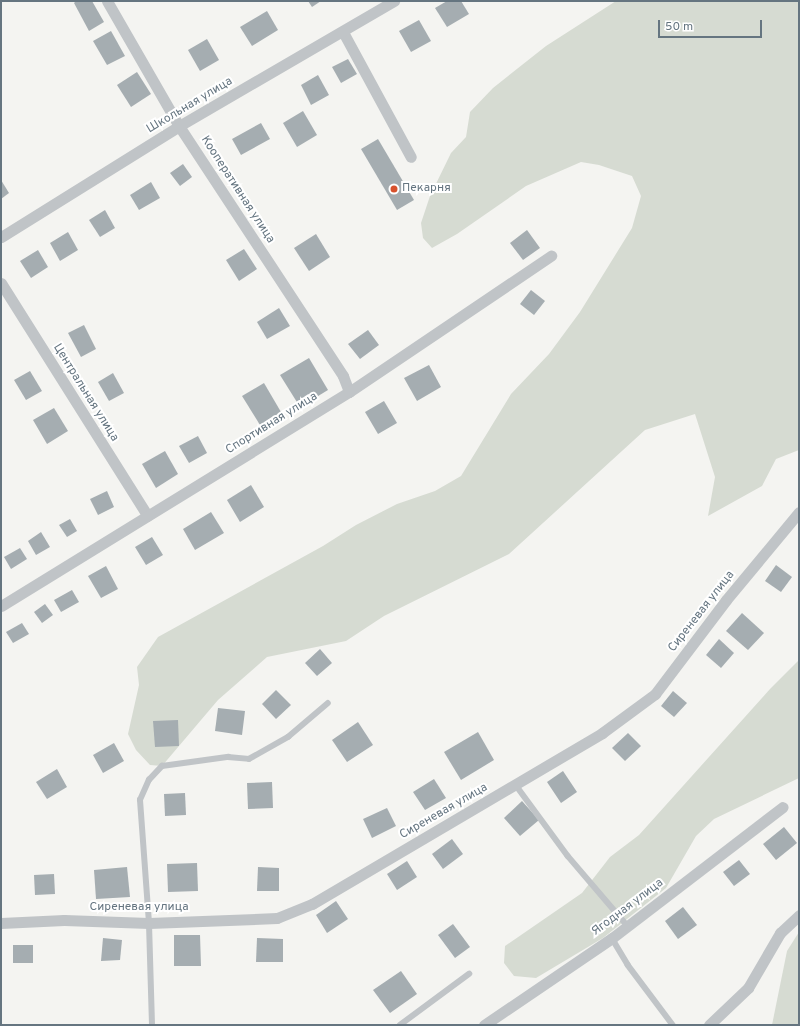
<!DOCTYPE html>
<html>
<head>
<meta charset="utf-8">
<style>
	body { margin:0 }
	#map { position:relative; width:800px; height:1026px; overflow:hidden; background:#f4f4f1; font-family:Overpass,sans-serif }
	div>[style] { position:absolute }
	.green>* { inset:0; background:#d6dbd2 }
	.building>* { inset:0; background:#a5adb1 }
	.lane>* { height:5.5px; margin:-2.75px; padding:0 2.75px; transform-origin:2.75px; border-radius:2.75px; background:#c0c4c7 }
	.street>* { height:11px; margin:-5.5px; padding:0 5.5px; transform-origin:5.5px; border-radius:5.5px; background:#c0c4c7 }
	.dots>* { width:11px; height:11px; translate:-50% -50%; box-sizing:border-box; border:2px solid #fff; border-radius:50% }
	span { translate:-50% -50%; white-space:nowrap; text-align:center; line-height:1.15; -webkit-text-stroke:4px #fff; paint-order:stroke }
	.street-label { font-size:12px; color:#657580 }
	.poi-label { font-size:12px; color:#657580 }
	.left { translate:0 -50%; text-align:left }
	.frame { position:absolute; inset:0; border:2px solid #657580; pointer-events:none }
	.scale { position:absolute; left:658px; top:20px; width:104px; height:18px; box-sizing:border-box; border:2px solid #657580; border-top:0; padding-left:5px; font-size:12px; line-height:14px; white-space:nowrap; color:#657580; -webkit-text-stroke:3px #fff; paint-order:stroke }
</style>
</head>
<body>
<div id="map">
	<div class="green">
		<div style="clip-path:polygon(616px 1px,799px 1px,799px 450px,776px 459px,762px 486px,708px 516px,715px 477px,695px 414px,645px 430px,509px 554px,384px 616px,346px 641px,267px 657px,218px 700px,162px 766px,150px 765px,136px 750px,128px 734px,139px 685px,137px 667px,158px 637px,323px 546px,356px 525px,397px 504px,435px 491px,461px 476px,511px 394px,549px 354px,580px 312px,632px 228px,641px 196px,632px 176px,599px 165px,581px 162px,526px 186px,457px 234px,432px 248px,423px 238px,421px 223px,430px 196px,451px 153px,466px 137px,470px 112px,493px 88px,546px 46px)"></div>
		<div style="clip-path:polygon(799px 660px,799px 778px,714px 819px,696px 836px,666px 888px,603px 938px,536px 978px,514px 976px,504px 963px,505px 946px,582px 893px,610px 857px,639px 835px,770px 689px)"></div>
		<div style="clip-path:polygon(799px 932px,799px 1025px,772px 1025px,787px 951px)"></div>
	</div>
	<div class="building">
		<div style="clip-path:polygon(76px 1px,92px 1px,104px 22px,89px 31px,74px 3px)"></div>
		<div style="clip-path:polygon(308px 1px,321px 1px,312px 7px)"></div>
		<div style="clip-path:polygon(447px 1px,461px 1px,469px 14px,447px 27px,435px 8px)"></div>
		<div style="clip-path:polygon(267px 11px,278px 30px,252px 46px,240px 27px)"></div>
		<div style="clip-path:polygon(419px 20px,431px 41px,411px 52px,399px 31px)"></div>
		<div style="clip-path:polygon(111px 31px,125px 56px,107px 65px,93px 41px)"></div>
		<div style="clip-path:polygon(207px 39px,219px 60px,200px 71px,188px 50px)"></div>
		<div style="clip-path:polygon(348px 59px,357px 74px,341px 83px,332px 67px)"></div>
		<div style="clip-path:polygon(137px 72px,151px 94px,131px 107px,117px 85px)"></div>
		<div style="clip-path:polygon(318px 75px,329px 95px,311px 105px,301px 85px)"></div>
		<div style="clip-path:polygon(303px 111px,317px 135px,297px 147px,283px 123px)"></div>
		<div style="clip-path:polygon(261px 123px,270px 139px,241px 155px,232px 139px)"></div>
		<div style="clip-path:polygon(378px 139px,414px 200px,397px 210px,361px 149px)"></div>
		<div style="clip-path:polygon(183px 164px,192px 177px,180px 186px,170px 173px)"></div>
		<div style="clip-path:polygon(1px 180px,9px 193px,1px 199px)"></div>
		<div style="clip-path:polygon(151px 182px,160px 198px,139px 210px,130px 195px)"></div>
		<div style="clip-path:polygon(105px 210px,115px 228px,100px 237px,89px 220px)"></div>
		<div style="clip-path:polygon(527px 230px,540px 248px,523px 260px,510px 243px)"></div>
		<div style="clip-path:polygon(68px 232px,78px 250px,60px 261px,50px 243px)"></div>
		<div style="clip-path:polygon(316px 234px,330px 257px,309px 271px,294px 248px)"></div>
		<div style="clip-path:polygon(244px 249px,257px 269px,239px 281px,226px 260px)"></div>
		<div style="clip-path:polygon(38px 250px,48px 267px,31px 278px,20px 261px)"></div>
		<div style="clip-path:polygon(531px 290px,545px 301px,534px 315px,520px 304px)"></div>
		<div style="clip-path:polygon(279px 308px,290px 326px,267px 339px,257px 322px)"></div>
		<div style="clip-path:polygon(84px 325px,96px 349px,81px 357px,68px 333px)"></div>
		<div style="clip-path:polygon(368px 330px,379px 345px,360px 359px,348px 344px)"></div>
		<div style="clip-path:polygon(309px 358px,328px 390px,300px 407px,280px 375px)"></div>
		<div style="clip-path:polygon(429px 365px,441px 387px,417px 401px,404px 378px)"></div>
		<div style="clip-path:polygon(30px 371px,42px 391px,26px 400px,14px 380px)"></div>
		<div style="clip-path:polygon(113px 373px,124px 393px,109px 401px,98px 382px)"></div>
		<div style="clip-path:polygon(264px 383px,281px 412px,260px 425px,242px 396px)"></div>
		<div style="clip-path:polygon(384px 401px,397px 423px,378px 434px,365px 412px)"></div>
		<div style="clip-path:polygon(54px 408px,68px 431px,47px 444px,33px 420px)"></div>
		<div style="clip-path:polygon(198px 436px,207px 453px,189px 463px,179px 446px)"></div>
		<div style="clip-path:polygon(165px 451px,178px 474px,156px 488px,142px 464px)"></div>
		<div style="clip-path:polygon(251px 485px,264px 507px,240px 522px,227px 500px)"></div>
		<div style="clip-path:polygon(107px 491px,114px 507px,98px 515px,90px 499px)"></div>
		<div style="clip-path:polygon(211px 512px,224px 533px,195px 550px,183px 529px)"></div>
		<div style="clip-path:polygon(70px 519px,77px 531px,67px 537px,59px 525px)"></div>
		<div style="clip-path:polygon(41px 532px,50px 547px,36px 555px,28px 541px)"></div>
		<div style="clip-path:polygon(152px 537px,163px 555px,146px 565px,135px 547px)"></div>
		<div style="clip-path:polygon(20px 548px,27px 559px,11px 569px,4px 557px)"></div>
		<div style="clip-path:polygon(776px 565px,792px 577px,781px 592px,765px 581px)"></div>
		<div style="clip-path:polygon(106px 566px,118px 589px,101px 598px,88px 576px)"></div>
		<div style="clip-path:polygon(72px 590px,79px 602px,61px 612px,54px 600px)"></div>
		<div style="clip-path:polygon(45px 604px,53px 615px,42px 623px,34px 612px)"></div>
		<div style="clip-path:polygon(742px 613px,764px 633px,748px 650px,726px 631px)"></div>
		<div style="clip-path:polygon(22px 623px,29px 634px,13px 643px,6px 632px)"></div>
		<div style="clip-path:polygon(719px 639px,734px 653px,721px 668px,706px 655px)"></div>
		<div style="clip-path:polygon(320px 649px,332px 663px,317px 676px,305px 663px)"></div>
		<div style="clip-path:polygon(276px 690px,291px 705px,276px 719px,262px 704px)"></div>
		<div style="clip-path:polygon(673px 691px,687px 703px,674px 717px,661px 706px)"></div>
		<div style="clip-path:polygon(218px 708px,245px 711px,242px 735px,215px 731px)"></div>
		<div style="clip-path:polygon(178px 720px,179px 746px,155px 747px,153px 721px)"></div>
		<div style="clip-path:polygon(358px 722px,373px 745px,347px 762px,332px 740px)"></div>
		<div style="clip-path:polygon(478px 732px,494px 760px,461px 780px,444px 752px)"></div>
		<div style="clip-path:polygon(628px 733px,641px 746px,625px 761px,612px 748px)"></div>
		<div style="clip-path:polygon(114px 743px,124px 761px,103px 773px,93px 755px)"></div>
		<div style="clip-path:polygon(57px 769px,67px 787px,47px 799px,36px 782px)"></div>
		<div style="clip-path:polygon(563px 771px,577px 792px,561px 803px,547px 782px)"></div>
		<div style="clip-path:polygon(434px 779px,446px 798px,425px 810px,413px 792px)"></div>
		<div style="clip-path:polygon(272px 782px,273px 808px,248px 809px,247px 783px)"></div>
		<div style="clip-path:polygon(185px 793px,186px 815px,165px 816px,164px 794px)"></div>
		<div style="clip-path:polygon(522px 801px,539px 820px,520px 836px,504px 818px)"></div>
		<div style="clip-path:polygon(387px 808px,396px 826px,372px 838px,363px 819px)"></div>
		<div style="clip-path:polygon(784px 827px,797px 843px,776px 860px,763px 844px)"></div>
		<div style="clip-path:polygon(452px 839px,463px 854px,443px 869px,432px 854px)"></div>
		<div style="clip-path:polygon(739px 860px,750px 874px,734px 886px,723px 872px)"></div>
		<div style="clip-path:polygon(407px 861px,417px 877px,397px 890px,387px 874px)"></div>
		<div style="clip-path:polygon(197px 863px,198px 891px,168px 892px,167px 864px)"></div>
		<div style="clip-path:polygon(127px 867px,130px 897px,96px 899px,94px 870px)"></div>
		<div style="clip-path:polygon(258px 867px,279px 868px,279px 891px,257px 891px)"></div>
		<div style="clip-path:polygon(54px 874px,55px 894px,35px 895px,34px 875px)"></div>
		<div style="clip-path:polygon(336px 901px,348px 919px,327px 933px,316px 915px)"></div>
		<div style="clip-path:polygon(683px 907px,697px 925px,678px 939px,665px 921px)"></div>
		<div style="clip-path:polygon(453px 924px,470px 947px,455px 958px,438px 935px)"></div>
		<div style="clip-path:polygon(174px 935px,200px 935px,201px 966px,174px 966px)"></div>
		<div style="clip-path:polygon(103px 938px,122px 940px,120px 960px,101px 961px)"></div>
		<div style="clip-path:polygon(257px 938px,283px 939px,283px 962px,256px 962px)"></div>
		<div style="clip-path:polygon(13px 945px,33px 945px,33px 963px,13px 963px)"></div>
		<div style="clip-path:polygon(401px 971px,417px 994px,390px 1013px,373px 990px)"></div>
	</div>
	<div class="lane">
		<div style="left:516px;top:785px;width:88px;rotate:53.8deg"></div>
		<div style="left:568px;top:856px;width:91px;rotate:49.5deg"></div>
		<div style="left:612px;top:938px;width:31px;rotate:59deg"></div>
		<div style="left:628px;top:965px;width:75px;rotate:53.1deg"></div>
		<div style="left:152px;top:1025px;width:102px;rotate:-91.7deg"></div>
		<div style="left:149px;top:923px;width:123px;rotate:-94.2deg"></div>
		<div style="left:140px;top:800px;width:22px;rotate:-66deg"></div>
		<div style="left:149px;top:780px;width:19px;rotate:-47deg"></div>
		<div style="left:162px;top:766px;width:67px;rotate:-7.8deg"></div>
		<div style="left:228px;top:757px;width:21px;rotate:5deg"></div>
		<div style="left:249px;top:759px;width:45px;rotate:-29.4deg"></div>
		<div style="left:288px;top:737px;width:52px;rotate:-40.4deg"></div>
		<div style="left:400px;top:1025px;width:86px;rotate:-36.5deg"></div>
	</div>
	<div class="street">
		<div style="left:107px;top:1px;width:144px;rotate:60.1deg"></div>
		<div style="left:179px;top:126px;width:299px;rotate:56.7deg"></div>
		<div style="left:343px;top:376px;width:17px;rotate:69deg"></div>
		<div style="left:343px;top:32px;width:142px;rotate:61.5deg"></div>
		<div style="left:1px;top:237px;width:210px;rotate:-31.9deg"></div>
		<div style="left:179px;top:126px;width:249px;rotate:-30.2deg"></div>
		<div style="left:1px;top:283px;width:275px;rotate:57.8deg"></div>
		<div style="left:1px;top:606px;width:409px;rotate:-31.6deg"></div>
		<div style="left:349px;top:392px;width:244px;rotate:-34deg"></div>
		<div style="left:1px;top:923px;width:63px;rotate:-2.7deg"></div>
		<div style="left:64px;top:920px;width:85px;rotate:2deg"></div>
		<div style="left:149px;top:923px;width:128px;rotate:-2.2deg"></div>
		<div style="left:277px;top:918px;width:38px;rotate:-22deg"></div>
		<div style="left:312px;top:904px;width:337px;rotate:-30.5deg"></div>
		<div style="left:602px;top:733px;width:66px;rotate:-36.3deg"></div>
		<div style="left:655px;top:694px;width:118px;rotate:-52.9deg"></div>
		<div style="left:726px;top:600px;width:114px;rotate:-50.3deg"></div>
		<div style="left:484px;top:1025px;width:155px;rotate:-34.2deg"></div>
		<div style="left:612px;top:938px;width:215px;rotate:-37.5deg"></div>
		<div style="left:709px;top:1025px;width:54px;rotate:-43.5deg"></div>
		<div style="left:748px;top:988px;width:64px;rotate:-59.8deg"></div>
		<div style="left:780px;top:933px;width:26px;rotate:-43deg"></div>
	</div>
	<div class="dots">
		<div style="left:394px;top:189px;background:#d8512d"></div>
	</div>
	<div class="street-label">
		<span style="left:190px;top:106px;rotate:-31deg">Школьная улица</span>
		<span style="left:237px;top:190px;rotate:57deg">Кооперативная улица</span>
		<span style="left:85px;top:393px;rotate:58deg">Центральная улица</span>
		<span style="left:272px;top:424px;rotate:-32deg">Спортивная улица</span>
		<span style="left:702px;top:612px;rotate:-52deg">Сиреневая улица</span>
		<span style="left:444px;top:812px;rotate:-30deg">Сиреневая улица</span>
		<span style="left:139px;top:908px">Сиреневая улица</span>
		<span style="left:628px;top:908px;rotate:-37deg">Ягодная улица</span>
	</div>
	<div class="poi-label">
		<span class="left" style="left:402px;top:189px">Пекарня</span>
	</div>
	<div class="frame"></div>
	<div class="scale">50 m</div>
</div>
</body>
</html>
